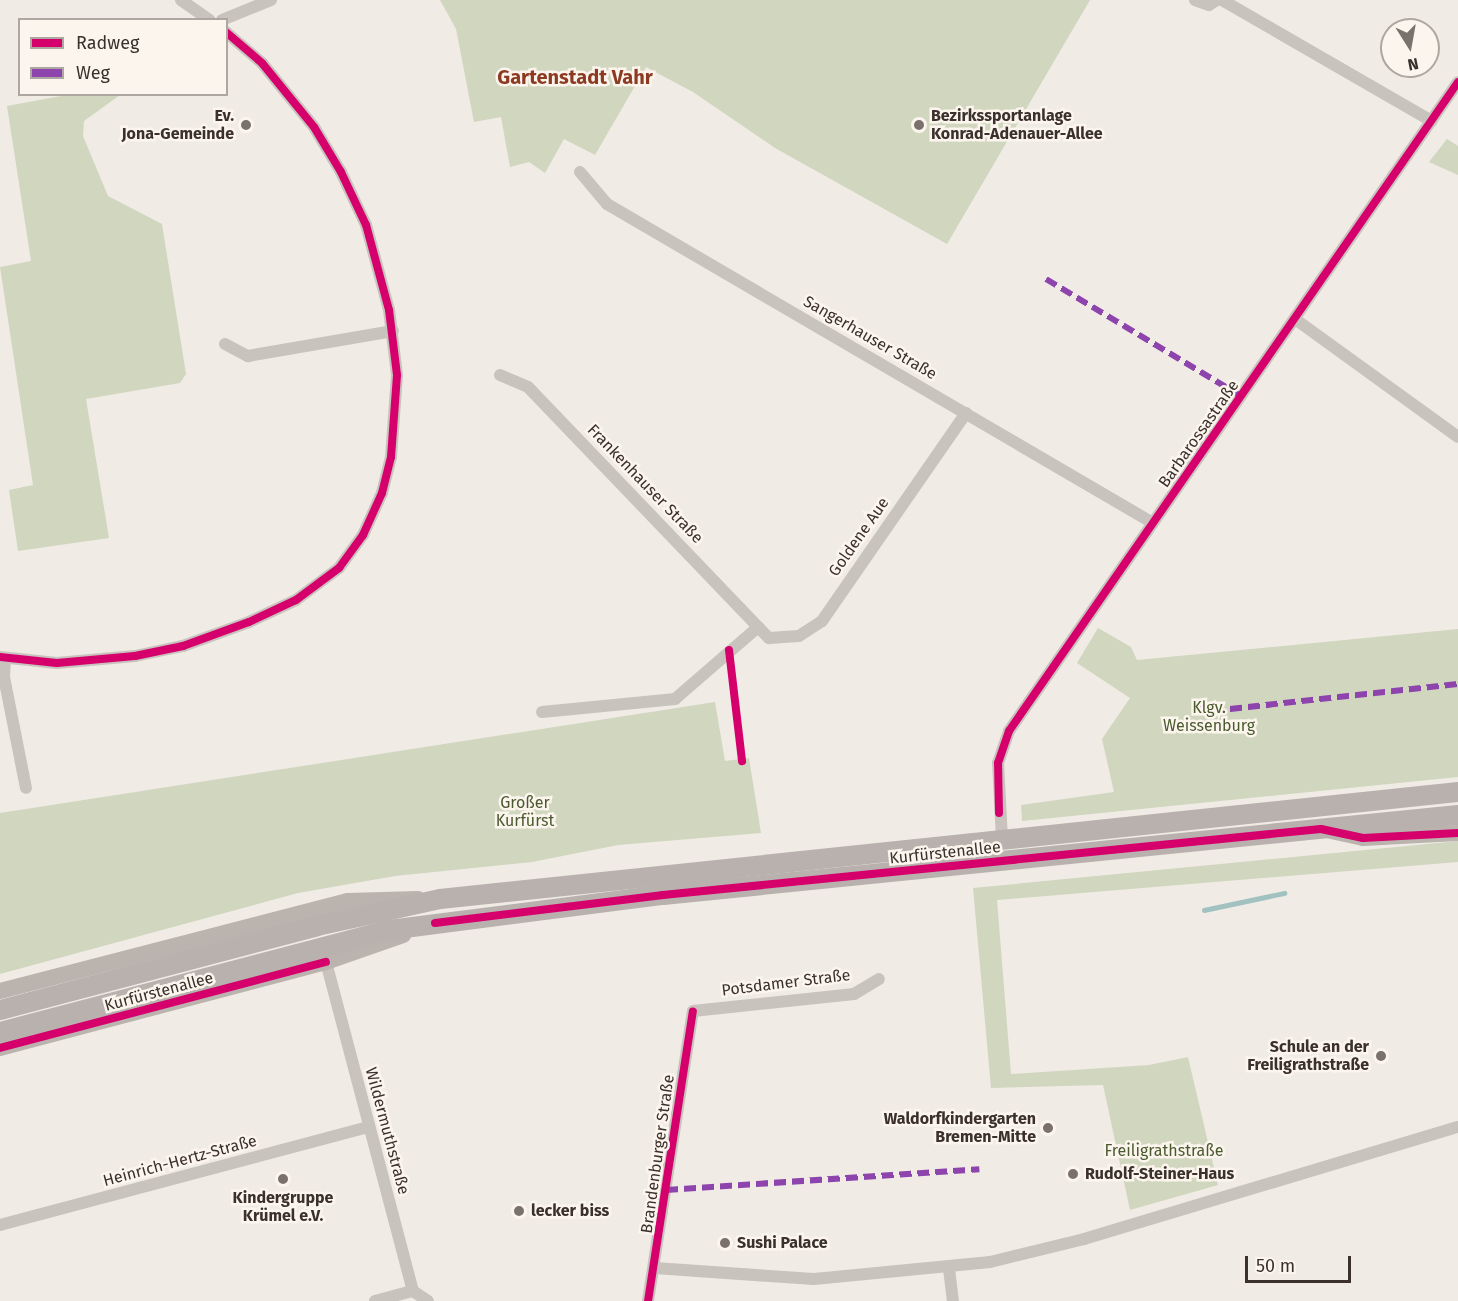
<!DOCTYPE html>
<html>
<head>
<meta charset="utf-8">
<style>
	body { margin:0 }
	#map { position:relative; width:1458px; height:1301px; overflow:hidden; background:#f0ebe5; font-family:"Fira Sans",sans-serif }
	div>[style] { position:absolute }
	.green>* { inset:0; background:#d1d6bf }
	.stream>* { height:4.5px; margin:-2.25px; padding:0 2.25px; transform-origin:2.25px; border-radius:2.25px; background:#a1c2c1 }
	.minor>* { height:12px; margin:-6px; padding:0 6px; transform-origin:6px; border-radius:6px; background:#c9c3be }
	.secondary>* { height:16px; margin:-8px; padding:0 8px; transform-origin:8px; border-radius:8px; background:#bab3ae }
	.primary>* { height:20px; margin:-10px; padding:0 10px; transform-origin:10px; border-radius:10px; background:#b8b1ad }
	.quiet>* { height:6px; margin-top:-3px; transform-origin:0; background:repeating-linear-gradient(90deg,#8e44ad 0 12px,transparent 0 18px) }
	.cycleway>* { height:8px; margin:-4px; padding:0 4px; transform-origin:4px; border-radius:4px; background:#d6006c }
	.dots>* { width:16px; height:16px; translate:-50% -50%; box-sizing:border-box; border:3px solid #fbf5ee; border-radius:50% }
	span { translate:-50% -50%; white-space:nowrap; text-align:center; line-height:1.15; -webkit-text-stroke:5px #fbf5ee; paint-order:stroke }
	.poi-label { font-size:16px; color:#3b302b; font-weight:700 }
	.right { translate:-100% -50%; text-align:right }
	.left { translate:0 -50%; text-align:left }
	.street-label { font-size:16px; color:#3b302b }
	.park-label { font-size:16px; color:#4a5a2e }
	.quarter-label { font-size:20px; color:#8c3b22; font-weight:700 }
	.legend { position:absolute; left:18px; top:18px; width:210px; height:78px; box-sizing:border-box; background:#fbf5ee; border:2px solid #aea6a0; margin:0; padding:8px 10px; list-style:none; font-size:18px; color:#3b302b }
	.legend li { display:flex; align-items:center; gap:12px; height:30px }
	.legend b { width:30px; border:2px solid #aea6a0 }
	.north { position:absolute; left:1380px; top:18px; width:60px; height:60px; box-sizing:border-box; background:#fbf5ee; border:2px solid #aea6a0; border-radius:50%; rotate:169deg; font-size:16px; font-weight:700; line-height:24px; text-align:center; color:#3b302b }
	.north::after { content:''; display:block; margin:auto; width:21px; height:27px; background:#7a716c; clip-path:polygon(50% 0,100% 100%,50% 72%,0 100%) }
	.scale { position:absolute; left:1245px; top:1256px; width:106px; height:27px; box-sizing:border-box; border:3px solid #3b302b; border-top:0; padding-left:8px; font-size:18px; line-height:21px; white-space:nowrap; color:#3b302b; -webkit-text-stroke:4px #fbf5ee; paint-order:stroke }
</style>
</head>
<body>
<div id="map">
	<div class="green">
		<div style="clip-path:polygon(440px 0,1090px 0,947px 244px,775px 148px,693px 92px,646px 67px,595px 155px,564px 139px,545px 173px,529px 162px,510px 167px,501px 117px,474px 122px,456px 29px)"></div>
		<div style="clip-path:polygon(72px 94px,120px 95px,84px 121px,83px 136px,108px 196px,162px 224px,186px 374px,180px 383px,86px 399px,109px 538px,18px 551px,9px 490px,33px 485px,0 267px,31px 261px,7px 106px)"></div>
		<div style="clip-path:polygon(1447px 139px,1458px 146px,1458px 175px,1429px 162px)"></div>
		<div style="clip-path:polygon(1098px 628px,1131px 647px,1137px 660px,1458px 629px,1458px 777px,1022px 821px,1021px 805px,1114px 792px,1102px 739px,1130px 698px,1077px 663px)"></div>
		<div style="clip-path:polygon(715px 702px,725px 761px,749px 758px,761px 833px,618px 845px,532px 862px,395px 876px,298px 893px,0 974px,0 813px)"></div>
		<div style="clip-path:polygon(1458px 841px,1458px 862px,997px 900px,1011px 1074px,1149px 1065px,1188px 1057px,1218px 1185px,1130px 1210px,1103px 1085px,991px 1088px,973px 888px)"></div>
	</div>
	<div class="stream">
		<div style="left:1204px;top:910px;width:82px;rotate:-12deg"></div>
	</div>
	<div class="minor">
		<div style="left:181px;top:0;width:35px;rotate:35deg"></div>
		<div style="left:1195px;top:0;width:15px;rotate:20deg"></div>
		<div style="left:1209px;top:5px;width:9px;rotate:-32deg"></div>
		<div style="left:1222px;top:0;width:242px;rotate:30deg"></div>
		<div style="left:222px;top:20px;width:53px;rotate:-22.2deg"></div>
		<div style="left:580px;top:172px;width:42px;rotate:49.8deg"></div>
		<div style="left:607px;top:204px;width:632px;rotate:30.3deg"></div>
		<div style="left:1295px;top:319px;width:201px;rotate:35.9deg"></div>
		<div style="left:225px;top:344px;width:26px;rotate:28deg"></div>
		<div style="left:248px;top:356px;width:147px;rotate:-9.8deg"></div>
		<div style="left:500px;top:375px;width:30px;rotate:23deg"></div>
		<div style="left:528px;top:387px;width:348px;rotate:46.2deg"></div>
		<div style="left:769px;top:638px;width:30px;rotate:-4deg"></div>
		<div style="left:799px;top:636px;width:27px;rotate:-33deg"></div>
		<div style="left:822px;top:621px;width:253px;rotate:-55.3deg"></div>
		<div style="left:0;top:657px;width:57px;rotate:6deg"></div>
		<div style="left:57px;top:663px;width:78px;rotate:-5.1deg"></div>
		<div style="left:135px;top:656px;width:49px;rotate:-11.8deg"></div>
		<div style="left:183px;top:646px;width:70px;rotate:-20deg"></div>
		<div style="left:249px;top:622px;width:52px;rotate:-25.1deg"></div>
		<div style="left:296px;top:600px;width:54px;rotate:-36.7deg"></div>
		<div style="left:339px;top:568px;width:41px;rotate:-54deg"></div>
		<div style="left:363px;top:535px;width:46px;rotate:-65.7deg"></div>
		<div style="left:382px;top:493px;width:37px;rotate:-76deg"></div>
		<div style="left:391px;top:457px;width:82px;rotate:-85.8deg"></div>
		<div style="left:397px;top:375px;width:65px;rotate:-97deg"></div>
		<div style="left:389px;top:310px;width:88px;rotate:-105.1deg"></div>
		<div style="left:366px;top:225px;width:59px;rotate:-115.3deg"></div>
		<div style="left:341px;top:172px;width:52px;rotate:-121deg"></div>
		<div style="left:314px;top:127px;width:82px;rotate:-129.1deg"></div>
		<div style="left:262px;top:63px;width:48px;rotate:-139.3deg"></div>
		<div style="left:5px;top:658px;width:19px;rotate:93deg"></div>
		<div style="left:4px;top:677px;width:113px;rotate:78.8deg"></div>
		<div style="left:542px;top:712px;width:134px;rotate:-5.6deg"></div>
		<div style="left:675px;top:699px;width:110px;rotate:-40.9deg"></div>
		<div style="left:1002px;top:839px;width:76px;rotate:-93deg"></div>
		<div style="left:998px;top:763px;width:34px;rotate:-71deg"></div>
		<div style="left:1009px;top:731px;width:789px;rotate:-55.32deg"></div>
		<div style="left:326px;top:962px;width:340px;rotate:75.2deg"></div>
		<div style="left:413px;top:1291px;width:18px;rotate:34deg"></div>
		<div style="left:0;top:1225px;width:381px;rotate:-14.9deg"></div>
		<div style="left:655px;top:1268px;width:159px;rotate:4deg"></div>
		<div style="left:814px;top:1279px;width:177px;rotate:-5.5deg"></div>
		<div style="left:990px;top:1262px;width:97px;rotate:-13.7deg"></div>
		<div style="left:1084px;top:1239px;width:390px;rotate:-16.7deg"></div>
		<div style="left:949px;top:1269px;width:32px;rotate:83deg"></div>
		<div style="left:375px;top:1301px;width:39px;rotate:-15deg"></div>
		<div style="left:648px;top:1301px;width:293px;rotate:-81.2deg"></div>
		<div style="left:693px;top:1011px;width:162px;rotate:-6deg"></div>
		<div style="left:854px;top:994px;width:29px;rotate:-31deg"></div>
	</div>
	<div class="secondary">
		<div style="left:1331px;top:831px;width:33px;rotate:12deg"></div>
		<div style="left:1363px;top:838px;width:95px;rotate:-3deg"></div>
		<div style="left:0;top:991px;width:359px;rotate:-14.5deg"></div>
		<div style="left:348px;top:901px;width:70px;rotate:-1.6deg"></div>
		<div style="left:0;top:1048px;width:337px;rotate:-14.8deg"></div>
		<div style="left:326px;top:962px;width:82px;rotate:-19.3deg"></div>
	</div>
	<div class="primary">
		<div style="left:0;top:1010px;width:328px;rotate:-14.8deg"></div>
		<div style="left:317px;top:926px;width:126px;rotate:-12.4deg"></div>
		<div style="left:440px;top:899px;width:1024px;rotate:-6deg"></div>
		<div style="left:0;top:1032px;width:402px;rotate:-14.7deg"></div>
		<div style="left:389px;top:930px;width:276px;rotate:-7.3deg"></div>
		<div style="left:663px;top:895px;width:799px;rotate:-5.75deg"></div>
	</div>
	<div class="quiet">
		<div style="left:1046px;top:279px;width:227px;rotate:31deg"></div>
		<div style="left:1196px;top:707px;width:16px;rotate:14deg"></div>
		<div style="left:1212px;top:711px;width:247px;rotate:-6.3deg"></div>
		<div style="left:666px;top:1190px;width:314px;rotate:-3.8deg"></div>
	</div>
	<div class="cycleway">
		<div style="left:729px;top:650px;width:112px;rotate:83.3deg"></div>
		<div style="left:0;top:657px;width:57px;rotate:6deg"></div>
		<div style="left:57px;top:663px;width:78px;rotate:-5.1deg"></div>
		<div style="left:135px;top:656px;width:49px;rotate:-11.8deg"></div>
		<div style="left:183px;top:646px;width:70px;rotate:-20deg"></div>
		<div style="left:249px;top:622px;width:52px;rotate:-25.1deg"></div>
		<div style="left:296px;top:600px;width:54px;rotate:-36.7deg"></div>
		<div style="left:339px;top:568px;width:41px;rotate:-54deg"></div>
		<div style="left:363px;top:535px;width:46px;rotate:-65.7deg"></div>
		<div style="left:382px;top:493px;width:37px;rotate:-76deg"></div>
		<div style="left:391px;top:457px;width:82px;rotate:-85.8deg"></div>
		<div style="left:397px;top:375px;width:65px;rotate:-97deg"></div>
		<div style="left:389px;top:310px;width:88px;rotate:-105.1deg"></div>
		<div style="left:366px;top:225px;width:59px;rotate:-115.3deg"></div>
		<div style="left:341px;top:172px;width:52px;rotate:-121deg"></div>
		<div style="left:314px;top:127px;width:82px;rotate:-129.1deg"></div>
		<div style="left:262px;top:63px;width:48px;rotate:-139.3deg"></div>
		<div style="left:999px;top:813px;width:50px;rotate:-91.1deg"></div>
		<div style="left:998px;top:763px;width:34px;rotate:-71deg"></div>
		<div style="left:1009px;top:731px;width:789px;rotate:-55.32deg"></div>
		<div style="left:435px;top:923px;width:230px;rotate:-7deg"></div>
		<div style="left:663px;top:895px;width:661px;rotate:-5.73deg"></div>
		<div style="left:1321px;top:829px;width:43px;rotate:12.1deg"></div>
		<div style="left:1363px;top:838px;width:95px;rotate:-3deg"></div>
		<div style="left:0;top:1048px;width:337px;rotate:-14.8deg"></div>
		<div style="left:648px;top:1301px;width:293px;rotate:-81.2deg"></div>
	</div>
	<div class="dots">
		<div style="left:246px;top:125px;background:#7a716c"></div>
		<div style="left:919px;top:125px;background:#7a716c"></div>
		<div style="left:1381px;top:1056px;background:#7a716c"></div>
		<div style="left:1048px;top:1128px;background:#7a716c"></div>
		<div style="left:1073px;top:1174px;background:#7a716c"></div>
		<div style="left:283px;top:1179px;background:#7a716c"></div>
		<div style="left:519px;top:1211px;background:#7a716c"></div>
		<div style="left:725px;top:1243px;background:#7a716c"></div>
	</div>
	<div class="poi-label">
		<span class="right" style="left:234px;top:125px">Ev.<br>Jona-Gemeinde</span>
		<span class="left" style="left:931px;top:125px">Bezirkssportanlage<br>Konrad-Adenauer-Allee</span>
		<span class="right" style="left:1369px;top:1056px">Schule an der<br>Freiligrathstraße</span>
		<span class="right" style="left:1036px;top:1128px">Waldorfkindergarten<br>Bremen-Mitte</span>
		<span class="left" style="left:1085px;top:1174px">Rudolf-Steiner-Haus</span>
		<span style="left:283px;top:1207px">Kindergruppe<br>Krümel e.V.</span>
		<span class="left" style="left:531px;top:1211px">lecker biss</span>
		<span class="left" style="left:737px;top:1243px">Sushi Palace</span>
	</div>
	<div class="street-label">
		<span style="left:870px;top:338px;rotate:30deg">Sangerhauser Straße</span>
		<span style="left:1199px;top:434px;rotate:-55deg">Barbarossastraße</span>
		<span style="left:645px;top:484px;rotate:46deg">Frankenhauser Straße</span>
		<span style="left:859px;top:537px;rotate:-55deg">Goldene Aue</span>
		<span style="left:945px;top:853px;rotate:-6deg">Kurfürstenallee</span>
		<span style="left:786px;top:983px;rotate:-7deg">Potsdamer Straße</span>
		<span style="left:159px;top:992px;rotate:-15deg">Kurfürstenallee</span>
		<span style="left:387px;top:1131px;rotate:75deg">Wildermuthstraße</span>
		<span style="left:658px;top:1154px;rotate:-82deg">Brandenburger Straße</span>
		<span style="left:180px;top:1161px;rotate:-15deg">Heinrich-Hertz-Straße</span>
	</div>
	<div class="park-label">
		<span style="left:1209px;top:717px">Klgv.<br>Weissenburg</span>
		<span style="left:525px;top:812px">Großer<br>Kurfürst</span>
		<span style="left:1164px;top:1151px">Freiligrathstraße</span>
	</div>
	<div class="quarter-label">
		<span style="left:575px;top:77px">Gartenstadt Vahr</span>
	</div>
	<ul class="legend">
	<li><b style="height:8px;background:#d6006c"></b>Radweg</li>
	<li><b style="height:8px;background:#8e44ad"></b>Weg</li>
	</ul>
	<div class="north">N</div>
	<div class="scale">50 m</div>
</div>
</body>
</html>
